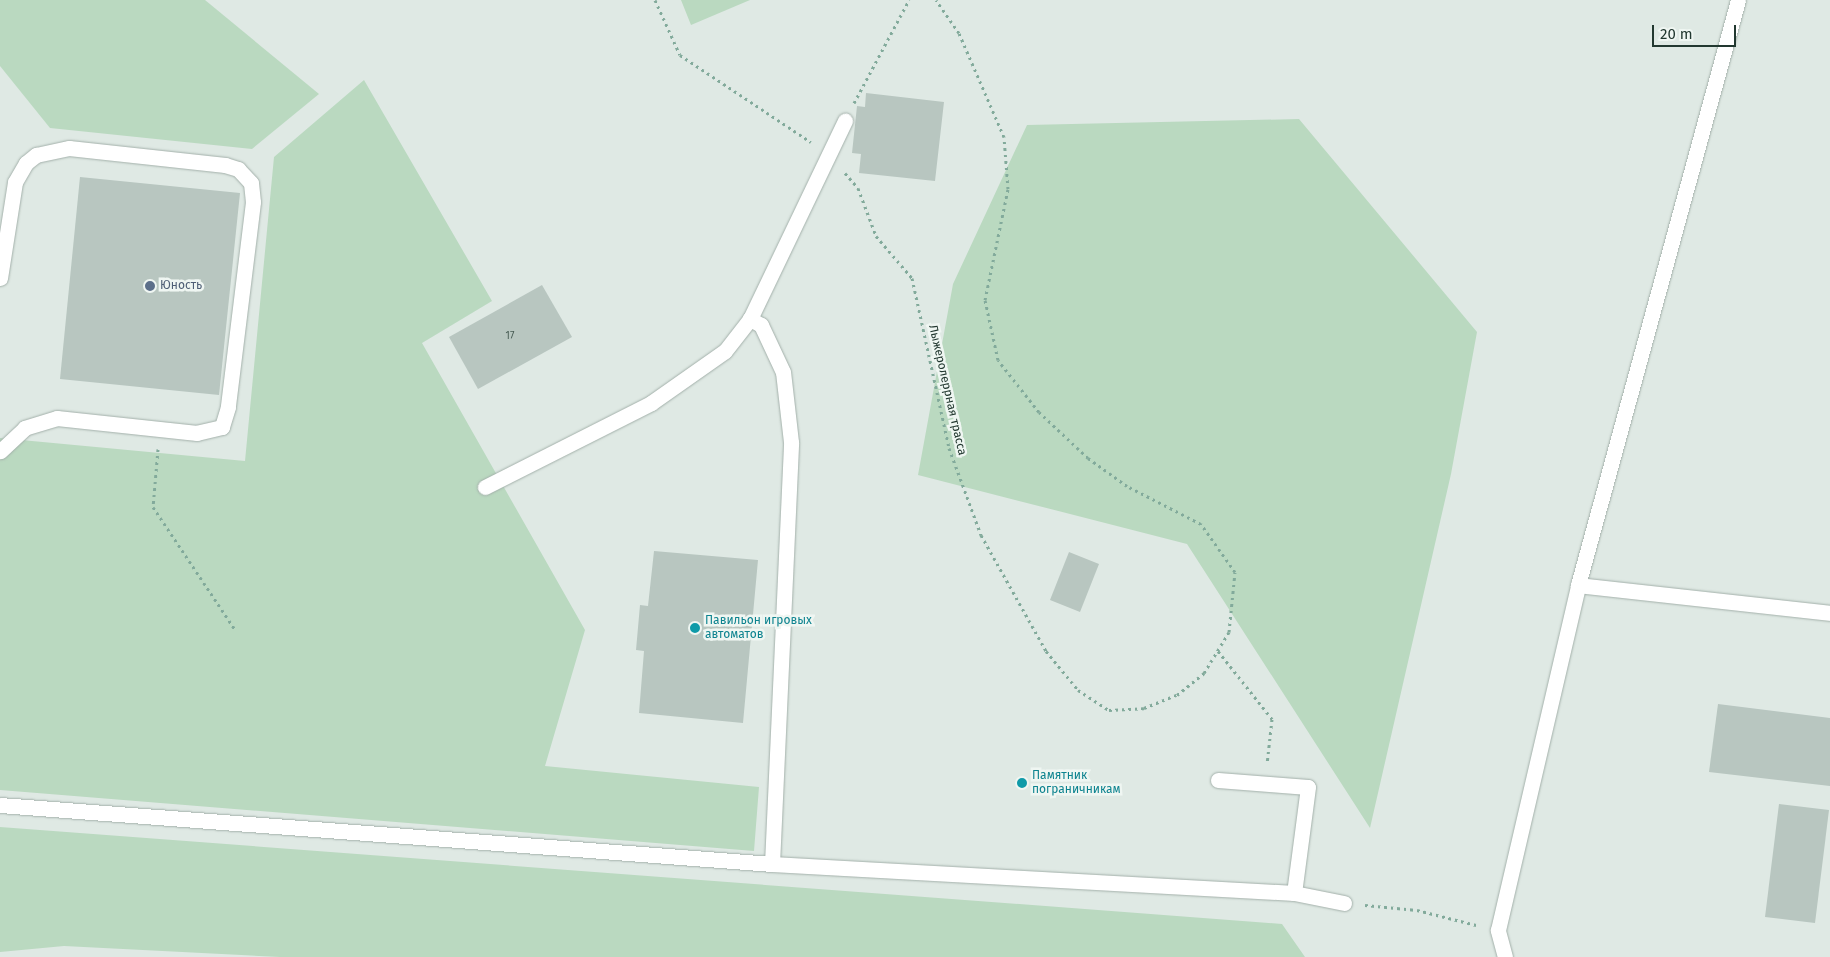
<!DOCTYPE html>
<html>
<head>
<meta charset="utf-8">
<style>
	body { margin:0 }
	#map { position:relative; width:1830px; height:957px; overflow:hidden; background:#dfe9e4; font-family:"Fira Sans",sans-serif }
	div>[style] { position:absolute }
	.green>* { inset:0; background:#bad9c0 }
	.building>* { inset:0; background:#b8c6c0 }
	.path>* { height:3px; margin-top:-1.5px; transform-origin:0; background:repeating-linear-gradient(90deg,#82aa9b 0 2.5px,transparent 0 6.5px) }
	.roads { filter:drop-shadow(0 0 1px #a3b0aa) drop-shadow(0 0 1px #a3b0aa) }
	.minor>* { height:15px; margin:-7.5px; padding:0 7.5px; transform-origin:7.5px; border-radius:7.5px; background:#fff }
	.dots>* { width:14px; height:14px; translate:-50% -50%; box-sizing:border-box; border:2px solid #eff6f2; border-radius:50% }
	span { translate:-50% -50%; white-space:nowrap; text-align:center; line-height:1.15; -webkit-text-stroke:5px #eff6f2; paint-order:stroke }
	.number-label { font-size:10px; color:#485c54 }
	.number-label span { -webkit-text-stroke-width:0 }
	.service-label { font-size:12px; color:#4e5e75 }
	.left { translate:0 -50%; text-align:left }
	.street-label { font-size:12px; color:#223830 }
	.culture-label { font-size:12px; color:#0d838f }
	.scale { position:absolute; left:1652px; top:25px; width:84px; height:22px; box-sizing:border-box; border:2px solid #223830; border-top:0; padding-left:6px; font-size:15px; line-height:18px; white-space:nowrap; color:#223830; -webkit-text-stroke:4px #eff6f2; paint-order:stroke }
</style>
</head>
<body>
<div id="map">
	<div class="green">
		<div style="clip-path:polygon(0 0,205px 0,319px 94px,252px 149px,50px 128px,0 66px)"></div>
		<div style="clip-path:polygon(681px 0,750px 0,691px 25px)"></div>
		<div style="clip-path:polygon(364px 80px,492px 301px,422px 343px,585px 630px,545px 766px,759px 787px,754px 851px,0 790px,0 438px,245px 461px,274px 157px)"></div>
		<div style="clip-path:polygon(1299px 119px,1477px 332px,1451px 474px,1370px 828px,1187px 544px,918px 475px,953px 284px,1027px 125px)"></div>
		<div style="clip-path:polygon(0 827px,1282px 924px,1305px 957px,280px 957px,64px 946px,0 952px)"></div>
	</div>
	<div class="building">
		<div style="clip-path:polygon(866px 93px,944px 102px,935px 181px,859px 173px,861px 154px,852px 153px,857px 106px,865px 107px)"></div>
		<div style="clip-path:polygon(80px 177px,240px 193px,219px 395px,60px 379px)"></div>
		<div style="clip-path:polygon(542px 285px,572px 337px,478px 389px,449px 337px)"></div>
		<div style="clip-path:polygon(654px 551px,758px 560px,743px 723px,639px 713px,644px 651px,636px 650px,640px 605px,648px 606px)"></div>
		<div style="clip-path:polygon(1069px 552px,1099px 564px,1080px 612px,1050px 600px)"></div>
		<div style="clip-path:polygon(1718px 704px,1830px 718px,1830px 786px,1709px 772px)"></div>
		<div style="clip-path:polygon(1779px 804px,1829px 810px,1815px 923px,1765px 917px)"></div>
	</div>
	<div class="path">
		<div style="left:655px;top:0;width:60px;rotate:65.6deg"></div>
		<div style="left:680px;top:55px;width:157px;rotate:33.6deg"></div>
		<div style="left:854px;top:103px;width:117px;rotate:-61.9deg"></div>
		<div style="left:845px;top:173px;width:20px;rotate:49deg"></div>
		<div style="left:858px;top:188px;width:51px;rotate:69.4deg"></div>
		<div style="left:876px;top:236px;width:55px;rotate:49.4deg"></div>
		<div style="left:912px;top:278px;width:174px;rotate:77.7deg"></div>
		<div style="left:949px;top:448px;width:93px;rotate:69.8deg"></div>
		<div style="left:981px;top:535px;width:133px;rotate:60.7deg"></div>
		<div style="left:1046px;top:651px;width:50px;rotate:50.6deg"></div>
		<div style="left:1078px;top:690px;width:37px;rotate:33deg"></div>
		<div style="left:1109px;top:710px;width:35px;rotate:-3deg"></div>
		<div style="left:1144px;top:708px;width:35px;rotate:-22deg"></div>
		<div style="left:1177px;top:695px;width:35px;rotate:-39deg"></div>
		<div style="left:1204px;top:673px;width:48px;rotate:-58.6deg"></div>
		<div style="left:1229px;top:632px;width:60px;rotate:-84.3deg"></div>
		<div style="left:1235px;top:572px;width:59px;rotate:-125.3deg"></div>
		<div style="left:1201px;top:524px;width:83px;rotate:-152.8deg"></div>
		<div style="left:1127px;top:486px;width:48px;rotate:-144.3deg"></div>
		<div style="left:1088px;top:458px;width:67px;rotate:-136.8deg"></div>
		<div style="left:1039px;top:412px;width:66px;rotate:-128.3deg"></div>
		<div style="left:998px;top:360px;width:61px;rotate:-102.2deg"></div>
		<div style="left:985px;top:300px;width:113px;rotate:-78.3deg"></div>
		<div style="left:1008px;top:189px;width:52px;rotate:-94.4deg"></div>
		<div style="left:1004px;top:137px;width:113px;rotate:-113.4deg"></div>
		<div style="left:959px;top:33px;width:40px;rotate:-124.9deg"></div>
		<div style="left:158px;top:449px;width:58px;rotate:94.9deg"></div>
		<div style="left:153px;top:507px;width:146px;rotate:56.2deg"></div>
		<div style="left:1218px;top:651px;width:87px;rotate:51.5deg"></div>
		<div style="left:1272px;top:719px;width:45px;rotate:96.3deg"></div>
		<div style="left:1365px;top:905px;width:52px;rotate:5.5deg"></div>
		<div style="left:1417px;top:910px;width:61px;rotate:14.3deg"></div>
	</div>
	<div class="roads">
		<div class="minor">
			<div style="left:0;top:278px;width:97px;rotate:-81.1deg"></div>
			<div style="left:15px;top:182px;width:22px;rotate:-60deg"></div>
			<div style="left:26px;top:163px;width:13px;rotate:-39deg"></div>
			<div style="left:36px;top:155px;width:34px;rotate:-12deg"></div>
			<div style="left:69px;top:148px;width:157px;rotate:6.2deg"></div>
			<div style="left:225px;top:165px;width:14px;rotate:17deg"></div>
			<div style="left:238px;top:169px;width:19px;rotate:47deg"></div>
			<div style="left:251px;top:183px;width:19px;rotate:84deg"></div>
			<div style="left:253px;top:202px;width:207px;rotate:97deg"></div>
			<div style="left:228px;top:407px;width:21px;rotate:107deg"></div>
			<div style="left:222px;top:427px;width:26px;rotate:167deg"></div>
			<div style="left:197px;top:433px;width:141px;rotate:-173.9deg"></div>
			<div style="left:57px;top:418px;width:34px;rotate:163deg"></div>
			<div style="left:25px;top:428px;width:34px;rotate:137deg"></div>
			<div style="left:485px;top:487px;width:186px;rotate:-26.8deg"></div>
			<div style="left:651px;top:403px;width:90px;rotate:-35.1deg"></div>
			<div style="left:725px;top:351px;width:41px;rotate:-52deg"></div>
			<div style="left:1578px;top:585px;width:254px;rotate:6.3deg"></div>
			<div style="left:1218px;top:780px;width:90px;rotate:4.4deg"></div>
			<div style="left:1308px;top:787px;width:107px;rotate:97.5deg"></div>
			<div style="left:0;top:805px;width:774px;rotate:4.37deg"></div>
			<div style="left:772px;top:864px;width:523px;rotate:3.18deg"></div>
			<div style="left:1294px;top:893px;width:51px;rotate:11.3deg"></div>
			<div style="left:772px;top:864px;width:422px;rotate:-87.4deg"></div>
			<div style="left:791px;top:442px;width:70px;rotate:-96.5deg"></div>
			<div style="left:783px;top:372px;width:52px;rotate:-115.1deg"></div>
			<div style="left:761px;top:325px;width:13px;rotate:-151deg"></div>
			<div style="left:750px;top:319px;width:220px;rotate:-64.4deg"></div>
			<div style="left:1505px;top:957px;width:28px;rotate:-105deg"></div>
			<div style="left:1498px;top:930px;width:354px;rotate:-76.9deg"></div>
			<div style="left:1578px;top:585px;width:606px;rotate:-74.7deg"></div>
		</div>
	</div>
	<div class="dots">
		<div style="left:150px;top:286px;background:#5c6f8a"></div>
		<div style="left:695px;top:628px;background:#0f9aa8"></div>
		<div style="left:1022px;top:783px;background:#0f9aa8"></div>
	</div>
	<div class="number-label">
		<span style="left:510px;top:337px">17</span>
	</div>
	<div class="service-label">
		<span class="left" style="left:160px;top:286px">Юность</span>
	</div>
	<div class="street-label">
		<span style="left:947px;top:390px;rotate:77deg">Лыжеролеррная трасса</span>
	</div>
	<div class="culture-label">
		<span class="left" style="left:705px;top:628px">Павильон игровых<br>автоматов</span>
		<span class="left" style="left:1032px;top:783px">Памятник<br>пограничникам</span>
	</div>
	<div class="scale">20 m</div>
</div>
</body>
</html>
